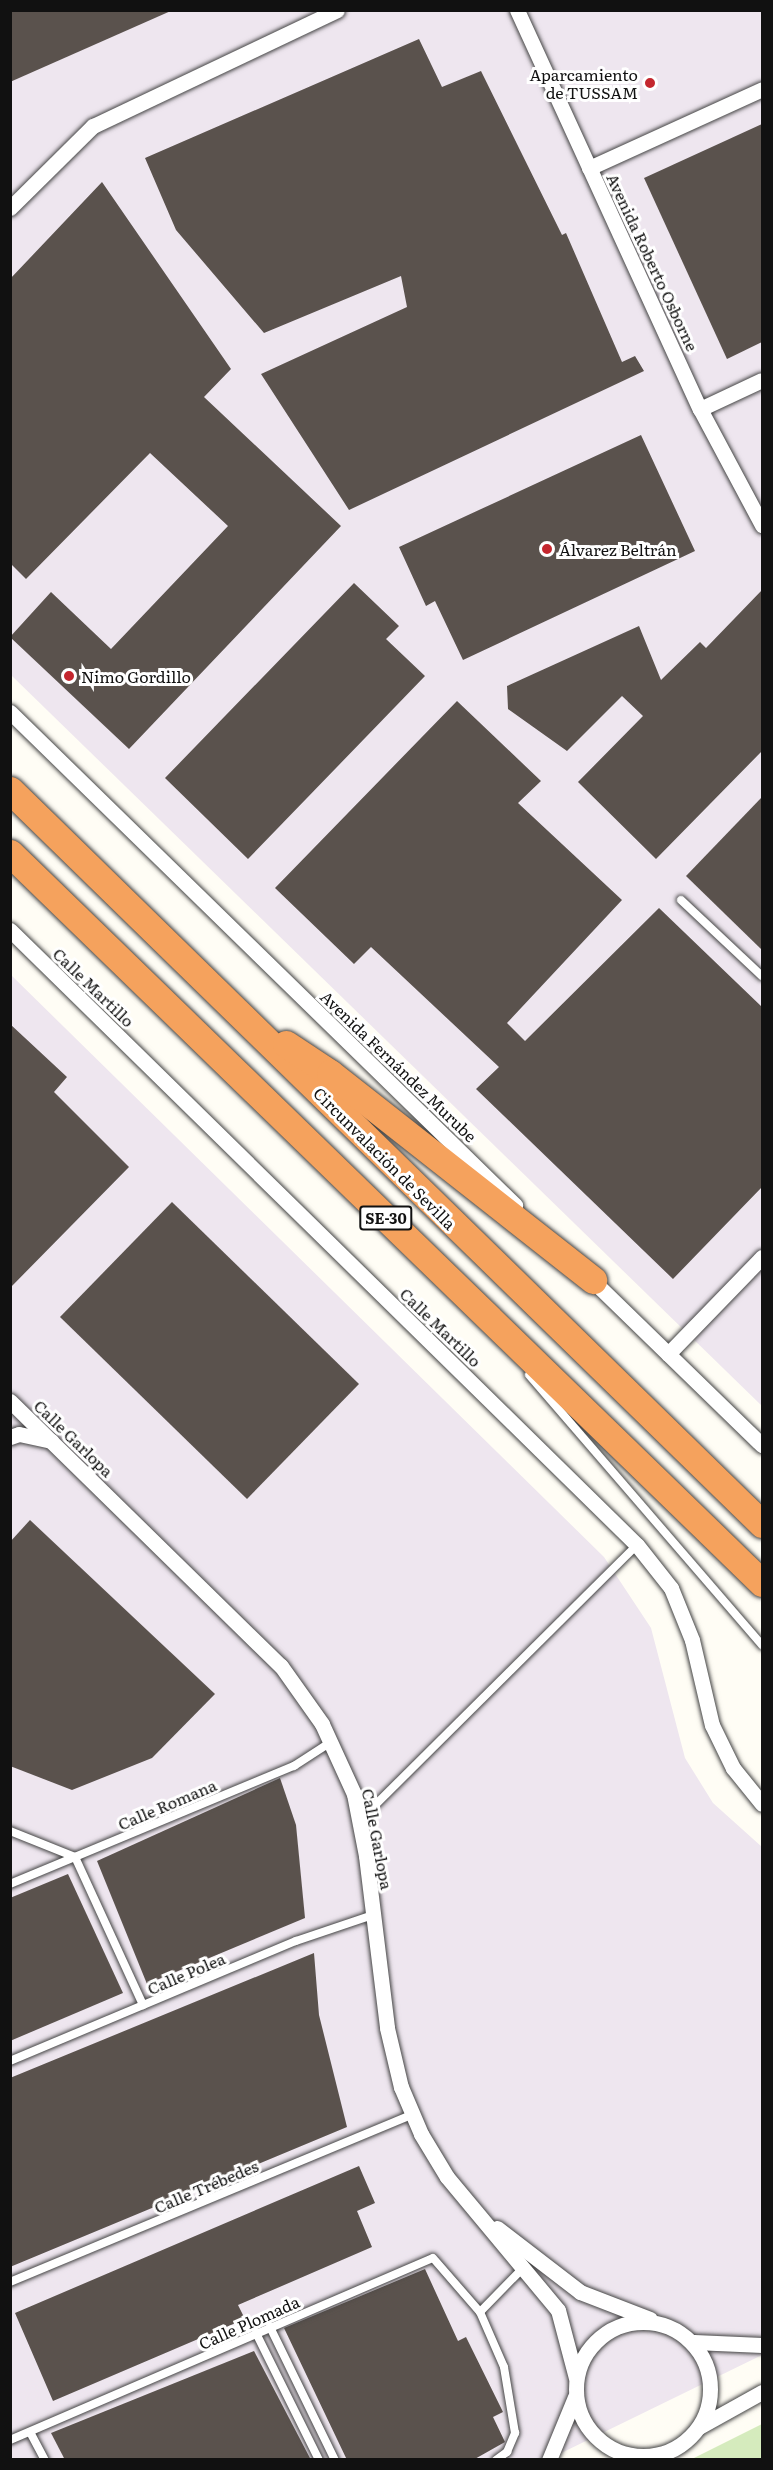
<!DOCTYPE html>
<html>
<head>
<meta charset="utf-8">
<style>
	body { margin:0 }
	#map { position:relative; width:773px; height:2470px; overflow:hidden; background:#fffdf5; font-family:Literata,serif }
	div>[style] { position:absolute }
	.industrial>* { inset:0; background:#eee6ef }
	.green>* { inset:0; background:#d5ebbd }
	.building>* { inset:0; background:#5a524d }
	.roads { filter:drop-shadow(0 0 2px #444) drop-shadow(0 0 2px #444) }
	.service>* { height:8px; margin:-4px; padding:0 4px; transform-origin:4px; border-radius:4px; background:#fff }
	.minor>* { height:15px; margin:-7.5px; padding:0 7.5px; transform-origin:7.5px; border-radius:7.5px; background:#fff }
	.minor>.ring { margin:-7.5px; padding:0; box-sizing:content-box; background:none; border:15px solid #fff; border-radius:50% }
	.motorway>* { height:27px; margin:-13.5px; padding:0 13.5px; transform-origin:13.5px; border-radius:13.5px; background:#f5a25d }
	.dots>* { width:16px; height:16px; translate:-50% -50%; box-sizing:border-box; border:3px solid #fff; border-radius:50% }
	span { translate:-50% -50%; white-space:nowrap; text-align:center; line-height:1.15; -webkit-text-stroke:6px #fff; paint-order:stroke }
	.shield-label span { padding:2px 4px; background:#fff; border:2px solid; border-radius:4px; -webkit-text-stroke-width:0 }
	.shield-label { font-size:15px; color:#111; font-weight:700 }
	.poi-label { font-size:16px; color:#111 }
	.right { translate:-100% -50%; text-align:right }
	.left { translate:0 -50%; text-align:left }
	.street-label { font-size:16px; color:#111 }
	.frame { position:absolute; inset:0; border:12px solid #111; pointer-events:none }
</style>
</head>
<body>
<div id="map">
	<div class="industrial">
		<div style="clip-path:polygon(10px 11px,762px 11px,762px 1406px,11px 675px)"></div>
		<div style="clip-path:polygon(10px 974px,604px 1557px,651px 1628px,685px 1758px,713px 1803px,762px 1847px,762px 2355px,549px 2459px,11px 2459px)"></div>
	</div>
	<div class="green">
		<div style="clip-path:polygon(762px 2424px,762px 2459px,692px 2459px)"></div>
	</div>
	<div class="building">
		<div style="clip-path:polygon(10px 10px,173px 10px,10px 82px)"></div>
		<div style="clip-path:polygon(419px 39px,442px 87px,481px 71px,562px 235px,566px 233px,622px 362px,635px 356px,644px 371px,349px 510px,261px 374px,407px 307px,401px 276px,264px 333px,176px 230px,145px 158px)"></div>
		<div style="clip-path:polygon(762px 124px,762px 342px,727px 359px,644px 178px)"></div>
		<div style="clip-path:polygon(102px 182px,231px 369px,204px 397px,341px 526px,129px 749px,10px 637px,51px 592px,111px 649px,228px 526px,150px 453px,26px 579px,10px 563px,10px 279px)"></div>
		<div style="clip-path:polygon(641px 435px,695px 551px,463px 660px,435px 601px,426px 606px,399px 547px)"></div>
		<div style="clip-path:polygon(354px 583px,399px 626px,386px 639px,425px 676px,248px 859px,165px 778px)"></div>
		<div style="clip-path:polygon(762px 590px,762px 751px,656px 859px,578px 782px,643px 716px,622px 696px,567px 751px,508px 709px,507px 686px,639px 626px,661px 680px,700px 642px,706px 648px)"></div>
		<div style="clip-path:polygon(457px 701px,541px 781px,518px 803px,622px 900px,507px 1023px,525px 1041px,659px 908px,762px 1007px,762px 1187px,673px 1279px,476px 1089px,499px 1067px,371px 947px,354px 964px,275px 888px)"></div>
		<div style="clip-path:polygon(762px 797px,762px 950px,686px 876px)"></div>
		<div style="clip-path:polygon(10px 1024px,67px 1077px,54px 1092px,129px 1167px,10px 1288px)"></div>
		<div style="clip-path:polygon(172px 1202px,359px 1384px,247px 1499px,60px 1317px)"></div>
		<div style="clip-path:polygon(30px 1520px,215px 1694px,152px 1758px,72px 1790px,10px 1766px,10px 1542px)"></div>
		<div style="clip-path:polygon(280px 1778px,296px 1825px,305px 1918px,147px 1984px,97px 1861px)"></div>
		<div style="clip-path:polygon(68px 1874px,123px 1993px,10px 2041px,10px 1898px)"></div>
		<div style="clip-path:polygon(314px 1953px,319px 2015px,347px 2127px,10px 2267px,10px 2078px)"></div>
		<div style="clip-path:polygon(359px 2166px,375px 2203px,357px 2211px,372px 2247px,238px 2305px,245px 2319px,53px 2401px,15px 2313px)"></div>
		<div style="clip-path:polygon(425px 2269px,458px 2341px,466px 2337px,503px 2412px,493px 2417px,505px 2442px,473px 2460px,347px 2460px,284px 2328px)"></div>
		<div style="clip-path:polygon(254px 2351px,311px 2460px,65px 2460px,51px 2433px)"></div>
	</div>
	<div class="roads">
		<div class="service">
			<div style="left:681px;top:900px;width:111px;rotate:43.2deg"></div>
			<div style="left:529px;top:1375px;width:357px;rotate:49.2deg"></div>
			<div style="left:359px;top:1821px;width:392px;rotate:-44.8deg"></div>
			<div style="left:10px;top:1831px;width:70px;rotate:21.8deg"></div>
			<div style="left:75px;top:1857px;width:163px;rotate:65.3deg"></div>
			<div style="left:10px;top:1884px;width:308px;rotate:-22.6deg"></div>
			<div style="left:294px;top:1766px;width:44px;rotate:-33deg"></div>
			<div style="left:10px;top:2061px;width:310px;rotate:-22.8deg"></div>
			<div style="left:296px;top:1941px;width:81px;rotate:-18.7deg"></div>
			<div style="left:10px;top:2282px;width:437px;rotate:-22.6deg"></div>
			<div style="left:270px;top:2327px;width:148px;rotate:64deg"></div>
			<div style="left:256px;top:2333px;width:142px;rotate:63.6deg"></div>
			<div style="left:30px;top:2432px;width:32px;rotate:62deg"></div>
			<div style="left:10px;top:2440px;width:460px;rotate:-23.3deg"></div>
			<div style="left:433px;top:2258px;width:72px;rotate:49deg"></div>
			<div style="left:496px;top:2460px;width:14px;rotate:-36deg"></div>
			<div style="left:507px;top:2452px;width:21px;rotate:-67deg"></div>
			<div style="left:515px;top:2433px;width:67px;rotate:-99.5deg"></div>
			<div style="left:504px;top:2367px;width:60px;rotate:-113.6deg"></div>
			<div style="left:480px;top:2312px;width:62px;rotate:-45.7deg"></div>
		</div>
		<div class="minor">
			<div style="left:517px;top:10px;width:439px;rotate:65.4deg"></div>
			<div style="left:700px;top:409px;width:132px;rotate:61.9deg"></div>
			<div style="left:589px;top:168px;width:190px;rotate:-24.5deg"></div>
			<div style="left:10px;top:208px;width:117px;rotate:-44.7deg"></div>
			<div style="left:93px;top:126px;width:270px;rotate:-25.4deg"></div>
			<div style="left:700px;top:409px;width:68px;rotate:-25.1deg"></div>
			<div style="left:10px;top:712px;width:706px;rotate:44.31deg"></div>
			<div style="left:10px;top:930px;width:878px;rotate:44.45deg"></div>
			<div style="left:637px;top:1545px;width:55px;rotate:51.7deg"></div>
			<div style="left:671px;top:1588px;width:56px;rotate:68deg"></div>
			<div style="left:692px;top:1640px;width:87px;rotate:76.8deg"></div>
			<div style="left:712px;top:1725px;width:48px;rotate:64deg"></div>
			<div style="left:733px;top:1768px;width:46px;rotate:51.1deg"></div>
			<div style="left:588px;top:1276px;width:243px;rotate:44.2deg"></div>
			<div style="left:668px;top:1354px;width:135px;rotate:-45.9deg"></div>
			<div style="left:10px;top:1401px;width:379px;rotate:44.4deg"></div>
			<div style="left:281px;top:1666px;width:71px;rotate:54.7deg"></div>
			<div style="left:322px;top:1724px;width:77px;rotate:65.4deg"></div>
			<div style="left:354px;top:1794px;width:63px;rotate:79deg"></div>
			<div style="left:366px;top:1856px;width:173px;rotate:83deg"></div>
			<div style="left:387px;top:2028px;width:61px;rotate:76.7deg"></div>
			<div style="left:401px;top:2087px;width:51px;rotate:66.9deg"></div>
			<div style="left:421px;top:2134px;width:50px;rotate:58.8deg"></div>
			<div style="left:447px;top:2177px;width:173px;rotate:50.2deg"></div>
			<div style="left:558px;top:2310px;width:70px;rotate:75.2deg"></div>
			<div style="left:10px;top:1437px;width:9px;rotate:-18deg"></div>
			<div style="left:19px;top:1434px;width:33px;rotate:12deg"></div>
			<div style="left:497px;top:2228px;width:105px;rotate:37.6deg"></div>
			<div style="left:580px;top:2292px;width:75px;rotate:21.1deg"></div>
			<div class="ring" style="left:576px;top:2322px;width:119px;height:119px"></div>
			<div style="left:694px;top:2342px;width:68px;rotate:2.5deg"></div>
			<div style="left:699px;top:2427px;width:72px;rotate:-29.1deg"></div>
			<div style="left:549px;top:2460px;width:68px;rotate:-67.6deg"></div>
		</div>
		<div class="motorway">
			<div style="left:10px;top:790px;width:1051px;rotate:44.31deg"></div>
			<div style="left:10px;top:853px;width:1048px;rotate:44.15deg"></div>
			<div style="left:286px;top:1044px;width:53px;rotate:33.4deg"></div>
			<div style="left:330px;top:1073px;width:335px;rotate:38.2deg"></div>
		</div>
	</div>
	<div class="dots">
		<div style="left:650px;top:83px;background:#c4262e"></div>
		<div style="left:547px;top:549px;background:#c4262e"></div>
		<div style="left:69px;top:676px;background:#c4262e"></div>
	</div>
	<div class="shield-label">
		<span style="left:386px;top:1218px">SE-30</span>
	</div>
	<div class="poi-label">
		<span class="right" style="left:638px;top:83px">Aparcamiento<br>de TUSSAM</span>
		<span class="left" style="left:559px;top:549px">Álvarez Beltrán</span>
		<span class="left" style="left:81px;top:676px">Nimo Gordillo</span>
	</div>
	<div class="street-label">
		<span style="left:653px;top:262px;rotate:65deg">Avenida Roberto Osborne</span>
		<span style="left:94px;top:987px;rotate:44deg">Calle Martillo</span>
		<span style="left:399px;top:1066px;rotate:44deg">Avenida Fernández Murube</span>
		<span style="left:385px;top:1158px;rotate:45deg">Circunvalación de Sevilla</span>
		<span style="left:441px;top:1327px;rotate:44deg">Calle Martillo</span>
		<span style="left:74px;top:1438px;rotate:44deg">Calle Garlopa</span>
		<span style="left:167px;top:1804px;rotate:-23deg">Calle Romana</span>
		<span style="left:378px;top:1839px;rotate:79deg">Calle Garlopa</span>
		<span style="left:186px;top:1973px;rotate:-23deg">Calle Polea</span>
		<span style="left:206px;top:2186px;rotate:-23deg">Calle Trébedes</span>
		<span style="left:249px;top:2322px;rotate:-24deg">Calle Plomada</span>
	</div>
	<div class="frame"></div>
</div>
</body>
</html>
